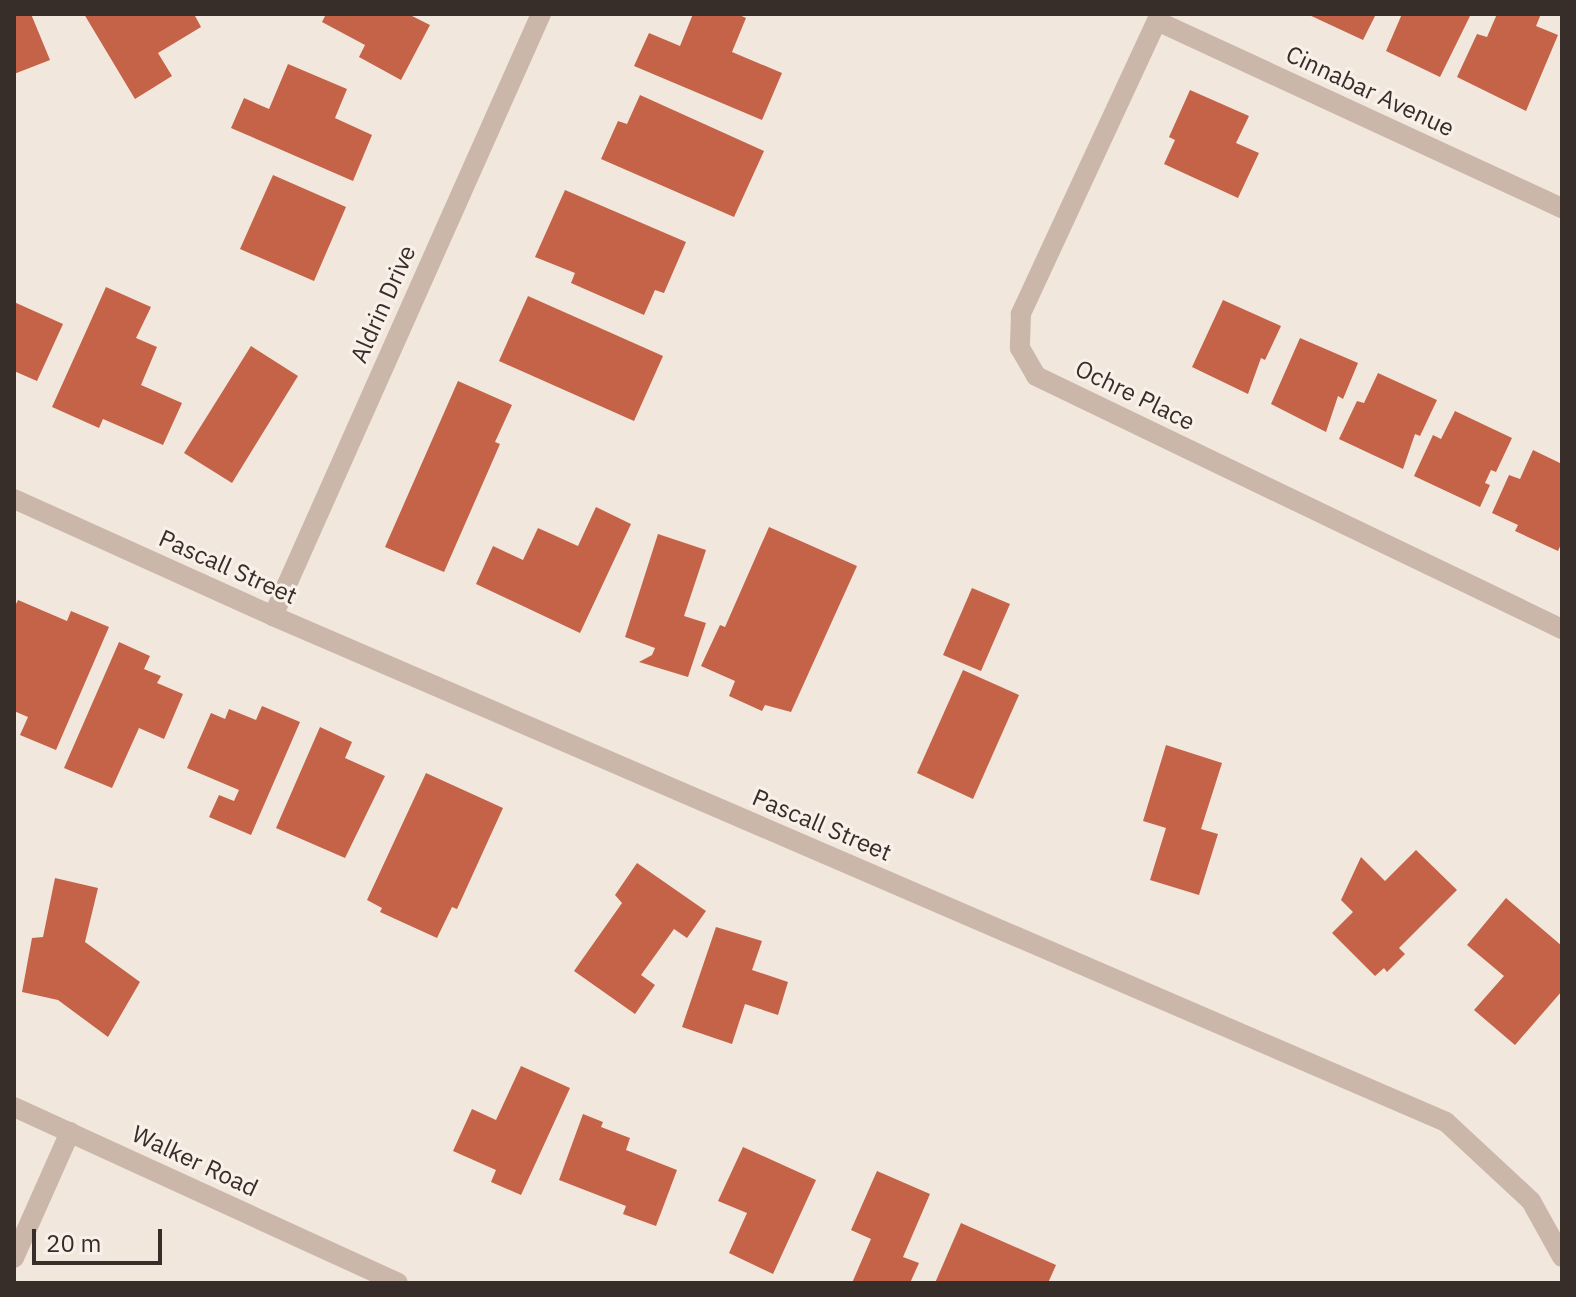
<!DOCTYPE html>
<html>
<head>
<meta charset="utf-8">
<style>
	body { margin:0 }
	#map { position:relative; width:1576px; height:1297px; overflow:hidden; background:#f2e7dd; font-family:"IBM Plex Sans",sans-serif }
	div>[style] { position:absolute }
	.building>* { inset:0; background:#c46348 }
	.street>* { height:20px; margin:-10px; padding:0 10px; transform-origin:10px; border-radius:10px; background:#cab7a9 }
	span { translate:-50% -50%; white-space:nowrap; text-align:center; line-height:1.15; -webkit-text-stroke:6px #f9f1e9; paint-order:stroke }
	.street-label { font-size:24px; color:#372d29 }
	.frame { position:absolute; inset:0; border:16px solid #372d29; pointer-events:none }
	.scale { position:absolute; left:32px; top:1229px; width:130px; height:36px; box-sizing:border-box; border:4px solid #372d29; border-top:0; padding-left:10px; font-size:24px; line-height:28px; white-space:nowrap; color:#372d29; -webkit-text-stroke:6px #f9f1e9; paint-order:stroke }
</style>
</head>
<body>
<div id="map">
	<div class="building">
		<div style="clip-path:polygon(14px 14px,31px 14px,50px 60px,14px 74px)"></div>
		<div style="clip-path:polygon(84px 14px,194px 14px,201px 27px,158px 53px,172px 76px,135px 99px)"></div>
		<div style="clip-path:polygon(326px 14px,408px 14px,430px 25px,401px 80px,359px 57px,365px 45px,322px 22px)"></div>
		<div style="clip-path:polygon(693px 14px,737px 14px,746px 18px,732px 52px,782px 73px,762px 120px,634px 66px,649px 33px,680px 46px)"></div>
		<div style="clip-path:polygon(1307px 14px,1376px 14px,1363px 40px)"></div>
		<div style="clip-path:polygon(1402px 14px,1471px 14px,1440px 77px,1386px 51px)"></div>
		<div style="clip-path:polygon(1497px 14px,1541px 14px,1536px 26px,1558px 35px,1526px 111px,1457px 77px,1477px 34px,1487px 37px)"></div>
		<div style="clip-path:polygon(288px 64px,347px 89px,335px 118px,372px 135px,353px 181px,231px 128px,244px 98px,269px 109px)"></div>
		<div style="clip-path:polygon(1190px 90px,1249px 116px,1236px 143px,1259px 153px,1238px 198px,1164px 164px,1175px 140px,1169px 137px)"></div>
		<div style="clip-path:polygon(640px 95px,764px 151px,734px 217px,601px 159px,618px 121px,627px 124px)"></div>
		<div style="clip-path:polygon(273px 175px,346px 207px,314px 281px,240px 249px)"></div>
		<div style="clip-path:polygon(565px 190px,686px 242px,664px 293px,655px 290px,644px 315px,571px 283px,575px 273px,535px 257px)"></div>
		<div style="clip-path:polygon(106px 287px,151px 307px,136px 338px,157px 347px,141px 385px,182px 403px,163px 445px,103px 419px,99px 428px,52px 407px)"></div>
		<div style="clip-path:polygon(528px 296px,663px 356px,634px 421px,499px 361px)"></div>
		<div style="clip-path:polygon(1223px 300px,1281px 326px,1265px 360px,1261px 358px,1248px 394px,1192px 367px)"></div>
		<div style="clip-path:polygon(14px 302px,63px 324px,37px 381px,14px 371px)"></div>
		<div style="clip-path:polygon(1300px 338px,1358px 363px,1343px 399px,1338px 396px,1326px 432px,1271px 404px)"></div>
		<div style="clip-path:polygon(251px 346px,298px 376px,232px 483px,184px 453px)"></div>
		<div style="clip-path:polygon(1378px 373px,1437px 400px,1420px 436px,1415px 434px,1403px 469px,1339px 439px,1357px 401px,1364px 403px)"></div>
		<div style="clip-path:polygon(458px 381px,512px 405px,495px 442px,500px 444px,444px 572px,385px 547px)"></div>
		<div style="clip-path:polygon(1455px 411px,1512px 438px,1496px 472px,1491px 470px,1485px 483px,1490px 485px,1480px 507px,1414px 476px,1433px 435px,1441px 439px)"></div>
		<div style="clip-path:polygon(1533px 450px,1562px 464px,1562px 542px,1558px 551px,1515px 531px,1518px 525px,1492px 513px,1509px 475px,1520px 479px)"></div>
		<div style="clip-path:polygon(596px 507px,631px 524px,580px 633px,476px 584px,493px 546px,523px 560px,538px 528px,578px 546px)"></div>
		<div style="clip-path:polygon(769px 527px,857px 566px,791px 712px,765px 705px,762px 711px,729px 696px,735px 681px,701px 666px,720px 625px,725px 627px)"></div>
		<div style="clip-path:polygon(658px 534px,706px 550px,684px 616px,706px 623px,688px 677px,639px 662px,652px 655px,655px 648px,625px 637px)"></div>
		<div style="clip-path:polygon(972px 588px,1010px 604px,981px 671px,943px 655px)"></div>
		<div style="clip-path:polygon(18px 600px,67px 621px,71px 611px,109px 627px,56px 750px,20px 735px,28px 717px,14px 711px,14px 608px)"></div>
		<div style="clip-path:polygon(119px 642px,150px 656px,144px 669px,161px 676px,157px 683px,183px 694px,164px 739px,139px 728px,112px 788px,64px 768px)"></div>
		<div style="clip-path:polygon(963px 670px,1019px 695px,973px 799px,917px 773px)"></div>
		<div style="clip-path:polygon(262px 706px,300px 722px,251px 835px,209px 817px,219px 795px,234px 801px,239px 790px,187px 768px,211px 713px,225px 719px,229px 709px,256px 720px)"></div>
		<div style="clip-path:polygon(320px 727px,352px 742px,345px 758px,385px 776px,345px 858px,276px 828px)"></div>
		<div style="clip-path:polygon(1166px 745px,1222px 763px,1201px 829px,1218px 834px,1199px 895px,1150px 880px,1166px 828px,1143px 821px)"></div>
		<div style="clip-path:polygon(426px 773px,503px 808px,457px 909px,452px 907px,437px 938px,380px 912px,382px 908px,367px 900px)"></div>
		<div style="clip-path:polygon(1416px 850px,1457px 890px,1399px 948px,1405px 954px,1387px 972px,1384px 968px,1375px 976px,1332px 933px,1353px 912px,1341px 900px,1361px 857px,1385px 881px)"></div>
		<div style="clip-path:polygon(637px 863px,706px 911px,687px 938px,674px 929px,641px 975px,655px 985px,635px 1014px,574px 971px,622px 903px,615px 895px)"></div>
		<div style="clip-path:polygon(55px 878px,98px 888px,85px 942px,140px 982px,108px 1037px,58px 1000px,22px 992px,32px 938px,43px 937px)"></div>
		<div style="clip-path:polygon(1506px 898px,1562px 946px,1562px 991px,1515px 1045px,1474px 1010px,1504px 976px,1467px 945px)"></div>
		<div style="clip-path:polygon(716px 927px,762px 941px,752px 970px,788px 982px,778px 1015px,745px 1004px,732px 1044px,682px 1027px)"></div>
		<div style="clip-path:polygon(521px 1066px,570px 1088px,521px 1195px,491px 1182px,496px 1170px,453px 1151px,472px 1109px,496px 1120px)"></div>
		<div style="clip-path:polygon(583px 1114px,603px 1122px,601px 1127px,630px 1138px,626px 1150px,677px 1170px,656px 1226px,623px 1214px,626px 1206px,559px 1180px)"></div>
		<div style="clip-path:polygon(743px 1147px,816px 1180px,773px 1274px,729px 1253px,747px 1213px,718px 1201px)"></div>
		<div style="clip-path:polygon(877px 1171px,930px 1194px,903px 1257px,919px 1263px,910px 1283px,852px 1283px,871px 1239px,851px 1230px)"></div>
		<div style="clip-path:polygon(961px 1223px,1056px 1265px,1048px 1283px,935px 1283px)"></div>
	</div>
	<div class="street">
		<div style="left:1160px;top:14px;width:331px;rotate:114.9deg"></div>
		<div style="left:1021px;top:314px;width:34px;rotate:92deg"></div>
		<div style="left:1020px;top:348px;width:32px;rotate:60deg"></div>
		<div style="left:1036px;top:376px;width:584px;rotate:25.69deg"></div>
		<div style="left:1157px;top:21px;width:446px;rotate:24.8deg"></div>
		<div style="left:14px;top:499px;width:284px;rotate:24.3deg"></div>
		<div style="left:273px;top:616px;width:1277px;rotate:23.33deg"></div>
		<div style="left:1446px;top:1122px;width:116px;rotate:42.9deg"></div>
		<div style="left:1531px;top:1201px;width:64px;rotate:61deg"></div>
		<div style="left:273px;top:616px;width:659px;rotate:-66deg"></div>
		<div style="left:14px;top:1107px;width:422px;rotate:24.6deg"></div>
		<div style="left:14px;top:1258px;width:138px;rotate:-66deg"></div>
	</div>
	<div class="street-label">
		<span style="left:1370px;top:91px;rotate:25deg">Cinnabar Avenue</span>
		<span style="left:383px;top:304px;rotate:-66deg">Aldrin Drive</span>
		<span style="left:1135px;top:395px;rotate:26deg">Ochre Place</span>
		<span style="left:228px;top:567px;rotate:24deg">Pascall Street</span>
		<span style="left:822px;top:825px;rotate:23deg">Pascall Street</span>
		<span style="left:195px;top:1161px;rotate:25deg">Walker Road</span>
	</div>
	<div class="frame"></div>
	<div class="scale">20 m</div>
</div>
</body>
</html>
